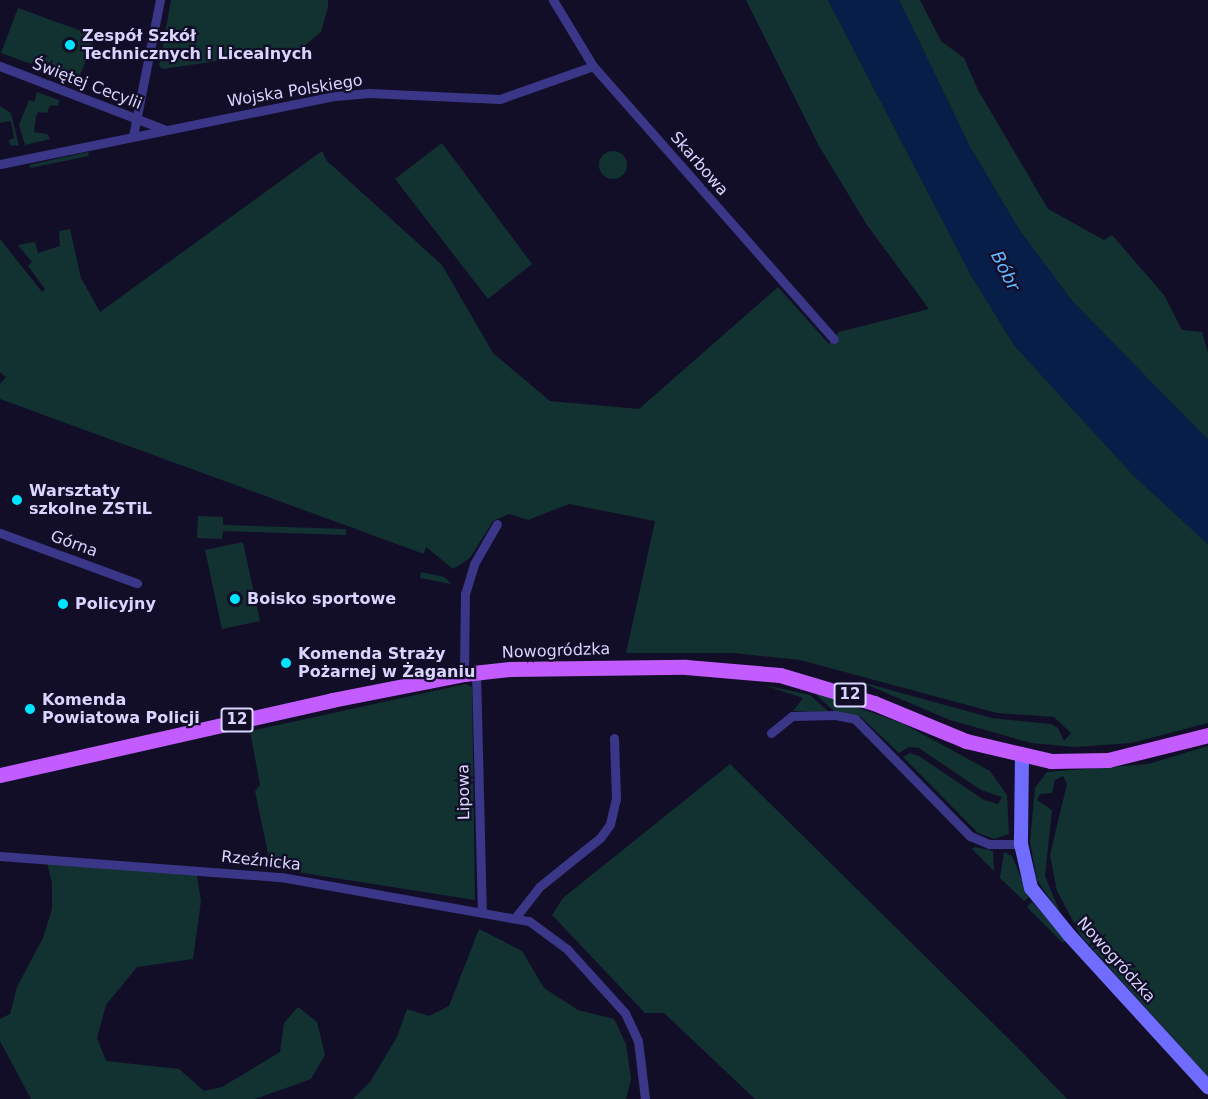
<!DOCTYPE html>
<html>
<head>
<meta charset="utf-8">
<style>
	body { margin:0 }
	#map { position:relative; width:1208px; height:1099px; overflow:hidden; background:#130e28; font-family:"DejaVu Sans",sans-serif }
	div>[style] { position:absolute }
	.green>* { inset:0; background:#113231 }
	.round { border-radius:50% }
	.water>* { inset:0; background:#071e48 }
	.minor>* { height:9px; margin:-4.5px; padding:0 4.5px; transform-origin:4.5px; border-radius:4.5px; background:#3a3789 }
	.secondary>* { height:14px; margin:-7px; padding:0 7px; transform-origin:7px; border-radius:7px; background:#706cff }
	.primary>* { height:15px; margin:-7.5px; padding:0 7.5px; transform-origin:7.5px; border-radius:7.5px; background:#c35cff }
	.dots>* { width:16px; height:16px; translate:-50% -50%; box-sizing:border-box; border:3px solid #130e28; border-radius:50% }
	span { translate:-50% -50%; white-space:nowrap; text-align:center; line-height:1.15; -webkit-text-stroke:4.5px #130e28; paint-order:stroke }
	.shield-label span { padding:2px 4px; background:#130e28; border:2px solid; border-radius:4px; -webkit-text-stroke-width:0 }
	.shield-label { font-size:15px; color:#dad5ff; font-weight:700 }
	.poi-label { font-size:16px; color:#dad5ff; font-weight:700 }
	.left { translate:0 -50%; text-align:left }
	.street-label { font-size:16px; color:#dad5ff }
	.water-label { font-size:18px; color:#63b6ff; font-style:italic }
</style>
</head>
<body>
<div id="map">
	<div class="green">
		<div style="clip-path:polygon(171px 0,328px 0,328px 7px,321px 32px,287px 60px,281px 61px,272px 53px,163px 69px,159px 66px)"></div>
		<div style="clip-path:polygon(746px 0,828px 0,972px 277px,1014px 345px,1134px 476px,1208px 544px,1208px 723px,1131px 743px,1075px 747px,1031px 743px,950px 720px,858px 681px,992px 718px,1051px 724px,1058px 728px,1064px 741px,1071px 733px,1054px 717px,997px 713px,800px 660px,734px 653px,626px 653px,655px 521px,569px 504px,528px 520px,509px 514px,493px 521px,470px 558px,453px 569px,426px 547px,424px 554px,0 399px,0 384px,6px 377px,0 372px,0 239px,42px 292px,45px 289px,28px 266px,32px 262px,18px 245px,35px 242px,38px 253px,60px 246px,59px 231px,70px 229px,81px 278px,100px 312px,322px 151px,327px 161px,442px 265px,493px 353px,550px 401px,639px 409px,778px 287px,829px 344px,839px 332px,929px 309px,867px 225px,819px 146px)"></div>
		<div style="clip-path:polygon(899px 0,920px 0,941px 41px,964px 58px,978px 90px,1048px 209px,1104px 240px,1112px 235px,1164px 295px,1182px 330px,1202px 332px,1208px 353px,1208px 440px,1073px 302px,1020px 231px,970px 147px)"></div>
		<div style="clip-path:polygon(18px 8px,95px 36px,78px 81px,1px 53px)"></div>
		<div style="clip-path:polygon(37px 92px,59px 100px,58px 106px,50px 105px,47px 113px,38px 112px,36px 116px,34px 132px,47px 134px,50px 139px,25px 145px,19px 125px,29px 100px,34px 102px)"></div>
		<div style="clip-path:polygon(0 106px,11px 113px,19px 146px,10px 145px,9px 140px,14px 138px,12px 126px,10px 121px,0 123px)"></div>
		<div style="clip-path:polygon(442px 143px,532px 264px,488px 299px,395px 179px)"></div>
		<div class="round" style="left:599px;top:151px;width:28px;height:28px"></div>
		<div style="clip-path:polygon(88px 152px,89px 156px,30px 168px,29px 165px)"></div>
		<div style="clip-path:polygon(198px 516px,223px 517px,223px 525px,346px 529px,346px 535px,223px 531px,222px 539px,197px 538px)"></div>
		<div style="clip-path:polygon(243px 542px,260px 621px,222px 629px,205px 550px)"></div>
		<div style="clip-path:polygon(421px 572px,444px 577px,452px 584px,420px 578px)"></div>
		<div style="clip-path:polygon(466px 684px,472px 687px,475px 900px,271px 868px,255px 791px,260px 785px,250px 731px)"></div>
		<div style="clip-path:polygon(764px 685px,810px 695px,829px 712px,793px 711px,803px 698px)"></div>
		<div style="clip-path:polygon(813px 692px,904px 724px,990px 771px,1007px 795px,1009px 834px,994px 839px,978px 833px,903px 757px,910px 753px,919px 756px,984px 800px,998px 804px,1002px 797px,981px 790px,919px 748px,909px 747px,899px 753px,861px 717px,834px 711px)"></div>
		<div style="clip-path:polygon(1208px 746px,1208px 1077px,1081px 936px,1057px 891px,1050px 855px,1067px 784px,1063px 776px,1055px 780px,1052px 793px,1040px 794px,1037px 800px,1052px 810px,1045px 876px,1061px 915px,1037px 880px,1030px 842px,1035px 788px,1047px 772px,1148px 764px)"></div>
		<div style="clip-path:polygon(730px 764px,1021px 1051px,1067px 1099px,755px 1099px,664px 1013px,645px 1013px,552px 915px,563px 898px)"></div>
		<div style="clip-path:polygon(975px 847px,993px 851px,994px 871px,972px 849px)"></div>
		<div style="clip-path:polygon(1004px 852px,1012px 856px,1029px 897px,1024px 901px,1000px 878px)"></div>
		<div style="clip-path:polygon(46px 859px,196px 870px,201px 901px,193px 959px,137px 967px,106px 1005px,97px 1038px,106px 1061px,179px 1069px,204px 1091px,222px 1087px,280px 1052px,284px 1023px,298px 1007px,317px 1022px,325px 1055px,311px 1079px,255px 1099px,31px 1099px,0 1041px,0 1019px,10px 1014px,17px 987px,43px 938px,52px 909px,52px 883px)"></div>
		<div style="clip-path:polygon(1032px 902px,1065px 940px,1063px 943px,1027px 907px)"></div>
		<div style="clip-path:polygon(479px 929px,522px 951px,544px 988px,578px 1010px,614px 1019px,626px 1044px,631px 1079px,626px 1099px,353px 1099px,370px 1082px,397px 1037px,407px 1009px,429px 1016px,449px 1006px)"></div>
	</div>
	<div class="water">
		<div style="clip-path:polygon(828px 0,899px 0,970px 147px,1020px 231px,1073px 302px,1208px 440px,1208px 544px,1134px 476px,1014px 345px,972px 277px)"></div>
	</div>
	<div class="minor">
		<div style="left:553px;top:0;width:77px;rotate:58.8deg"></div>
		<div style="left:593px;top:66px;width:364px;rotate:48.6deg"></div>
		<div style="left:0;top:66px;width:175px;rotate:21.1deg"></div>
		<div style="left:133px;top:136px;width:139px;rotate:-78.8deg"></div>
		<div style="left:0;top:164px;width:342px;rotate:-11.5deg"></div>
		<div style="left:335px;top:96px;width:34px;rotate:-5deg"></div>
		<div style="left:369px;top:93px;width:131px;rotate:2.6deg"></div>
		<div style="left:500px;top:99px;width:99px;rotate:-19.5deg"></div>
		<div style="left:0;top:533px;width:146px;rotate:20.1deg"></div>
		<div style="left:476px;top:672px;width:239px;rotate:88.6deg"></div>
		<div style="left:464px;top:674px;width:80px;rotate:-89.3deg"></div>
		<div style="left:465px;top:594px;width:31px;rotate:-73deg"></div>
		<div style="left:474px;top:564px;width:46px;rotate:-60.1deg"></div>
		<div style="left:771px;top:733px;width:27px;rotate:-39deg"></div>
		<div style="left:792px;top:716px;width:43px;rotate:-1.3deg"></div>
		<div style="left:835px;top:715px;width:20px;rotate:11deg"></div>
		<div style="left:855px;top:719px;width:164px;rotate:45.5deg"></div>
		<div style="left:970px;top:836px;width:21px;rotate:23deg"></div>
		<div style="left:989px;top:844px;width:32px"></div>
		<div style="left:0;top:856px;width:282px;rotate:4.3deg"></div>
		<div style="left:281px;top:877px;width:252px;rotate:10.1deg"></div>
		<div style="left:529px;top:921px;width:47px;rotate:36.4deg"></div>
		<div style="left:567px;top:949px;width:86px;rotate:47.8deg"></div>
		<div style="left:625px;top:1013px;width:31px;rotate:65deg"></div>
		<div style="left:638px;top:1041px;width:58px;rotate:83.1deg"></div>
		<div style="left:515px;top:918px;width:39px;rotate:-52deg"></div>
		<div style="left:539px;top:887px;width:78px;rotate:-38.8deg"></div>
		<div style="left:600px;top:838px;width:17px;rotate:-54deg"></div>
		<div style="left:610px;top:824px;width:26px;rotate:-77deg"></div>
		<div style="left:616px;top:799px;width:61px;rotate:-91.9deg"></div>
	</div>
	<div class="secondary">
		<div style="left:1022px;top:756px;width:88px;rotate:90.7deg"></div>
		<div style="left:1021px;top:844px;width:45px;rotate:77.2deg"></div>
		<div style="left:1031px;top:888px;width:62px;rotate:50.9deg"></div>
		<div style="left:1070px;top:936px;width:205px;rotate:47.6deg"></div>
	</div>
	<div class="primary">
		<div style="left:0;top:775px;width:340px;rotate:-12.7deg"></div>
		<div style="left:332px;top:700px;width:135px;rotate:-11.1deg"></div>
		<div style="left:464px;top:674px;width:46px;rotate:-6.2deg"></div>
		<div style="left:510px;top:669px;width:176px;rotate:-0.7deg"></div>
		<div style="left:686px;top:667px;width:94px;rotate:4.9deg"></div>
		<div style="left:780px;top:675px;width:98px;rotate:16.6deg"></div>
		<div style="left:874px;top:703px;width:100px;rotate:22.4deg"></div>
		<div style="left:966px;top:741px;width:87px;rotate:13.2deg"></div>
		<div style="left:1051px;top:761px;width:57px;rotate:-1deg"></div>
		<div style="left:1108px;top:760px;width:103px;rotate:-14deg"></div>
	</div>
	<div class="dots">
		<div style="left:70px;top:45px;background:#01e4ff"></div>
		<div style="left:17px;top:500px;background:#01e4ff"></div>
		<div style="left:235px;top:599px;background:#01e4ff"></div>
		<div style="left:63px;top:604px;background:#01e4ff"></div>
		<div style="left:286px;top:663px;background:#01e4ff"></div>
		<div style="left:30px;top:709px;background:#01e4ff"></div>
	</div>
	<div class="shield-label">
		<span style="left:850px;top:695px">12</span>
		<span style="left:237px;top:720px">12</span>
	</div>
	<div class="poi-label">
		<span class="left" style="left:82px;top:45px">Zespół Szkół<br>Technicznych i Licealnych</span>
		<span class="left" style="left:29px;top:500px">Warsztaty<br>szkolne ZSTiL</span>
		<span class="left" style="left:247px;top:599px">Boisko sportowe</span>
		<span class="left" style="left:75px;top:604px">Policyjny</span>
		<span class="left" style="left:298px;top:663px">Komenda Straży<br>Pożarnej w Żaganiu</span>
		<span class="left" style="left:42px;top:709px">Komenda<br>Powiatowa Policji</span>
	</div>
	<div class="street-label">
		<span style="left:87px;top:84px;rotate:21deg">Świętej Cecylii</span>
		<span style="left:295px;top:91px;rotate:-9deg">Wojska Polskiego</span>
		<span style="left:699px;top:164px;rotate:49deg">Skarbowa</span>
		<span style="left:74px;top:544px;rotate:20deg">Górna</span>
		<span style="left:556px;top:651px;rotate:-2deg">Nowogródzka</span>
		<span style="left:464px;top:792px;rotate:-91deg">Lipowa</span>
		<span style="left:261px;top:861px;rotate:6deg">Rzeźnicka</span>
		<span style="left:1116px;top:960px;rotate:48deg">Nowogródzka</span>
	</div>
	<div class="water-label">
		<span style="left:1005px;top:271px;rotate:63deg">Bóbr</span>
	</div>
</div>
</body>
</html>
